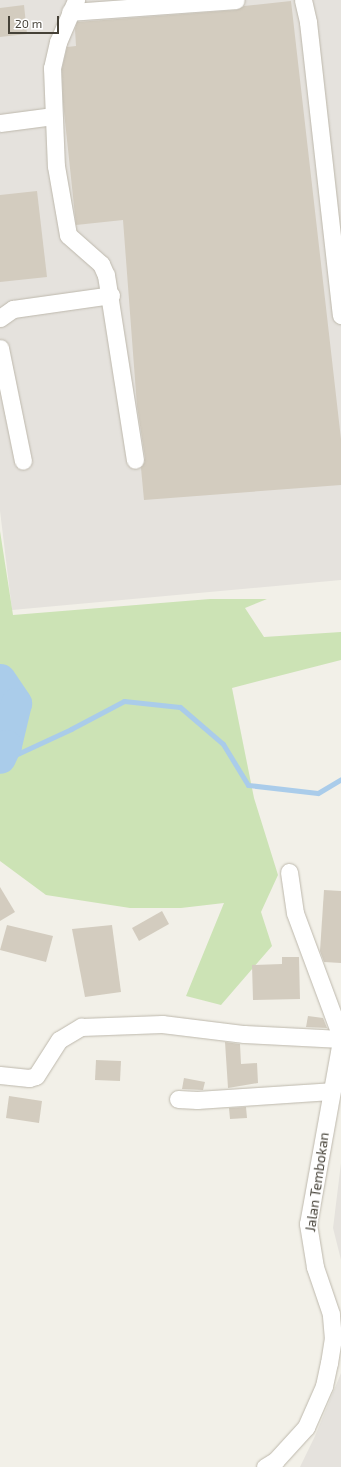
<!DOCTYPE html>
<html>
<head>
<meta charset="utf-8">
<style>
	body { margin:0 }
	#map { position:relative; width:341px; height:1467px; overflow:hidden; background:#f2f0e8; font-family:"Exo 2",sans-serif }
	div>[style] { position:absolute }
	.industrial>* { inset:0; background:#e5e2dd }
	.green>* { inset:0; background:#cce3b5 }
	.stream>* { height:5px; margin:-2.5px; padding:0 2.5px; transform-origin:2.5px; border-radius:2.5px; background:#aaccea }
	.river>* { height:31px; margin:-15.5px; padding:0 15.5px; transform-origin:15.5px; border-radius:15.5px; background:#aaccea }
	.building>* { inset:0; background:#d3ccbf }
	.roads { filter:drop-shadow(0 0 1px #bdb8ac) drop-shadow(0 0 1px #bdb8ac) }
	.minor>* { height:17px; margin:-8.5px; padding:0 8.5px; transform-origin:8.5px; border-radius:8.5px; background:#fff }
	span { translate:-50% -50%; white-space:nowrap; text-align:center; line-height:1.15; -webkit-text-stroke:3px #fff; paint-order:stroke }
	.street-label { font-size:14px; color:#454137 }
	.scale { position:absolute; left:8px; top:16px; width:51px; height:18px; box-sizing:border-box; border:2px solid #454137; border-top:0; padding-left:5px; font-size:12px; line-height:14px; white-space:nowrap; color:#454137; -webkit-text-stroke:3px #fff; paint-order:stroke }
</style>
</head>
<body>
<div id="map">
	<div class="industrial">
		<div style="clip-path:polygon(0 0,341px 0,341px 580px,12px 610px,0 511px)"></div>
		<div style="clip-path:polygon(341px 1163px,341px 1260px,333px 1228px)"></div>
		<div style="clip-path:polygon(341px 1373px,341px 1467px,300px 1467px,315px 1436px)"></div>
	</div>
	<div class="green">
		<div style="clip-path:polygon(0 531px,13px 615px,210px 599px,267px 599px,245px 608px,264px 637px,341px 632px,341px 660px,232px 688px,254px 798px,278px 875px,261px 912px,272px 946px,221px 1005px,186px 996px,224px 903px,181px 908px,130px 908px,46px 895px,0 861px)"></div>
	</div>
	<div class="stream">
		<div style="left:0;top:762px;width:78px;rotate:-24.9deg"></div>
		<div style="left:71px;top:729px;width:60px;rotate:-27.8deg"></div>
		<div style="left:124px;top:701px;width:56px;rotate:6.1deg"></div>
		<div style="left:180px;top:707px;width:57px;rotate:40.7deg"></div>
		<div style="left:223px;top:744px;width:48px;rotate:58.6deg"></div>
		<div style="left:248px;top:785px;width:70px;rotate:6.5deg"></div>
		<div style="left:318px;top:793px;width:27px;rotate:-31deg"></div>
	</div>
	<div class="river">
		<div style="left:0;top:679px;width:29px;rotate:56deg"></div>
		<div style="left:16px;top:703px;width:43px;rotate:103.4deg"></div>
		<div style="left:6px;top:745px;width:14px;rotate:115deg"></div>
	</div>
	<div class="building">
		<div style="clip-path:polygon(291px 1px,341px 439px,341px 485px,144px 500px,141px 468px,145px 458px,137px 406px,123px 220px,76px 225px,63px 102px,62px 69px,67px 47px,76px 46px,75px 29px,77px 22px,237px 10px,244px 6px)"></div>
		<div style="clip-path:polygon(24px 5px,27px 34px,0 37px,0 8px)"></div>
		<div style="clip-path:polygon(37px 191px,47px 277px,0 282px,0 195px)"></div>
		<div style="clip-path:polygon(0 887px,15px 912px,0 921px)"></div>
		<div style="clip-path:polygon(324px 890px,341px 891px,341px 963px,324px 962px,320px 951px)"></div>
		<div style="clip-path:polygon(162px 911px,169px 924px,139px 941px,132px 928px)"></div>
		<div style="clip-path:polygon(7px 925px,53px 936px,46px 962px,0 950px)"></div>
		<div style="clip-path:polygon(112px 925px,121px 992px,85px 997px,72px 929px)"></div>
		<div style="clip-path:polygon(282px 957px,299px 957px,300px 999px,253px 1000px,252px 965px,282px 964px)"></div>
		<div style="clip-path:polygon(308px 1016px,323px 1018px,327px 1028px,306px 1027px)"></div>
		<div style="clip-path:polygon(225px 1042px,240px 1044px,241px 1064px,257px 1063px,258px 1083px,228px 1088px)"></div>
		<div style="clip-path:polygon(96px 1060px,121px 1061px,120px 1081px,95px 1080px)"></div>
		<div style="clip-path:polygon(184px 1078px,205px 1082px,203px 1090px,182px 1089px)"></div>
		<div style="clip-path:polygon(9px 1096px,42px 1101px,39px 1123px,6px 1118px)"></div>
		<div style="clip-path:polygon(246px 1107px,247px 1118px,230px 1119px,229px 1108px)"></div>
	</div>
	<div class="roads">
		<div class="minor">
			<div style="left:76px;top:0;width:46px;rotate:113.2deg"></div>
			<div style="left:58px;top:42px;width:27px;rotate:103deg"></div>
			<div style="left:52px;top:68px;width:98px;rotate:87.7deg"></div>
			<div style="left:56px;top:166px;width:70px;rotate:80.1deg"></div>
			<div style="left:68px;top:235px;width:44px;rotate:41.3deg"></div>
			<div style="left:101px;top:264px;width:12px;rotate:66deg"></div>
			<div style="left:106px;top:275px;width:187px;rotate:81.1deg"></div>
			<div style="left:303px;top:0;width:23px;rotate:77deg"></div>
			<div style="left:308px;top:22px;width:295px;rotate:83.6deg"></div>
			<div style="left:70px;top:12px;width:166px;rotate:-4.1deg"></div>
			<div style="left:0;top:123px;width:53px;rotate:-7.5deg"></div>
			<div style="left:0;top:318px;width:16px;rotate:-35deg"></div>
			<div style="left:13px;top:309px;width:99px;rotate:-8.1deg"></div>
			<div style="left:0;top:348px;width:115px;rotate:78.5deg"></div>
			<div style="left:289px;top:872px;width:41px;rotate:81.7deg"></div>
			<div style="left:295px;top:913px;width:132px;rotate:69.6deg"></div>
			<div style="left:0;top:1075px;width:29px;rotate:6deg"></div>
			<div style="left:29px;top:1078px;width:7px;rotate:-16deg"></div>
			<div style="left:36px;top:1076px;width:43px;rotate:-57.4deg"></div>
			<div style="left:59px;top:1040px;width:26px;rotate:-31deg"></div>
			<div style="left:81px;top:1027px;width:81px;rotate:-2.1deg"></div>
			<div style="left:162px;top:1024px;width:83px;rotate:7deg"></div>
			<div style="left:244px;top:1034px;width:97px;rotate:3deg"></div>
			<div style="left:178px;top:1099px;width:19px;rotate:3deg"></div>
			<div style="left:197px;top:1100px;width:134px;rotate:-3.8deg"></div>
			<div style="left:265px;top:1467px;width:13px;rotate:-32deg"></div>
			<div style="left:276px;top:1460px;width:45px;rotate:-47.7deg"></div>
			<div style="left:306px;top:1427px;width:45px;rotate:-66.3deg"></div>
			<div style="left:324px;top:1386px;width:24px;rotate:-78deg"></div>
			<div style="left:329px;top:1363px;width:24px;rotate:-81deg"></div>
			<div style="left:333px;top:1339px;width:25px;rotate:-95deg"></div>
			<div style="left:331px;top:1314px;width:50px;rotate:-108.8deg"></div>
			<div style="left:315px;top:1267px;width:44px;rotate:-99.2deg"></div>
			<div style="left:308px;top:1224px;width:186px;rotate:-79.8deg"></div>
		</div>
	</div>
	<div class="street-label">
		<span style="left:317px;top:1182px;rotate:-82deg">Jalan Tembokan</span>
	</div>
	<div class="scale">20 m</div>
</div>
</body>
</html>
